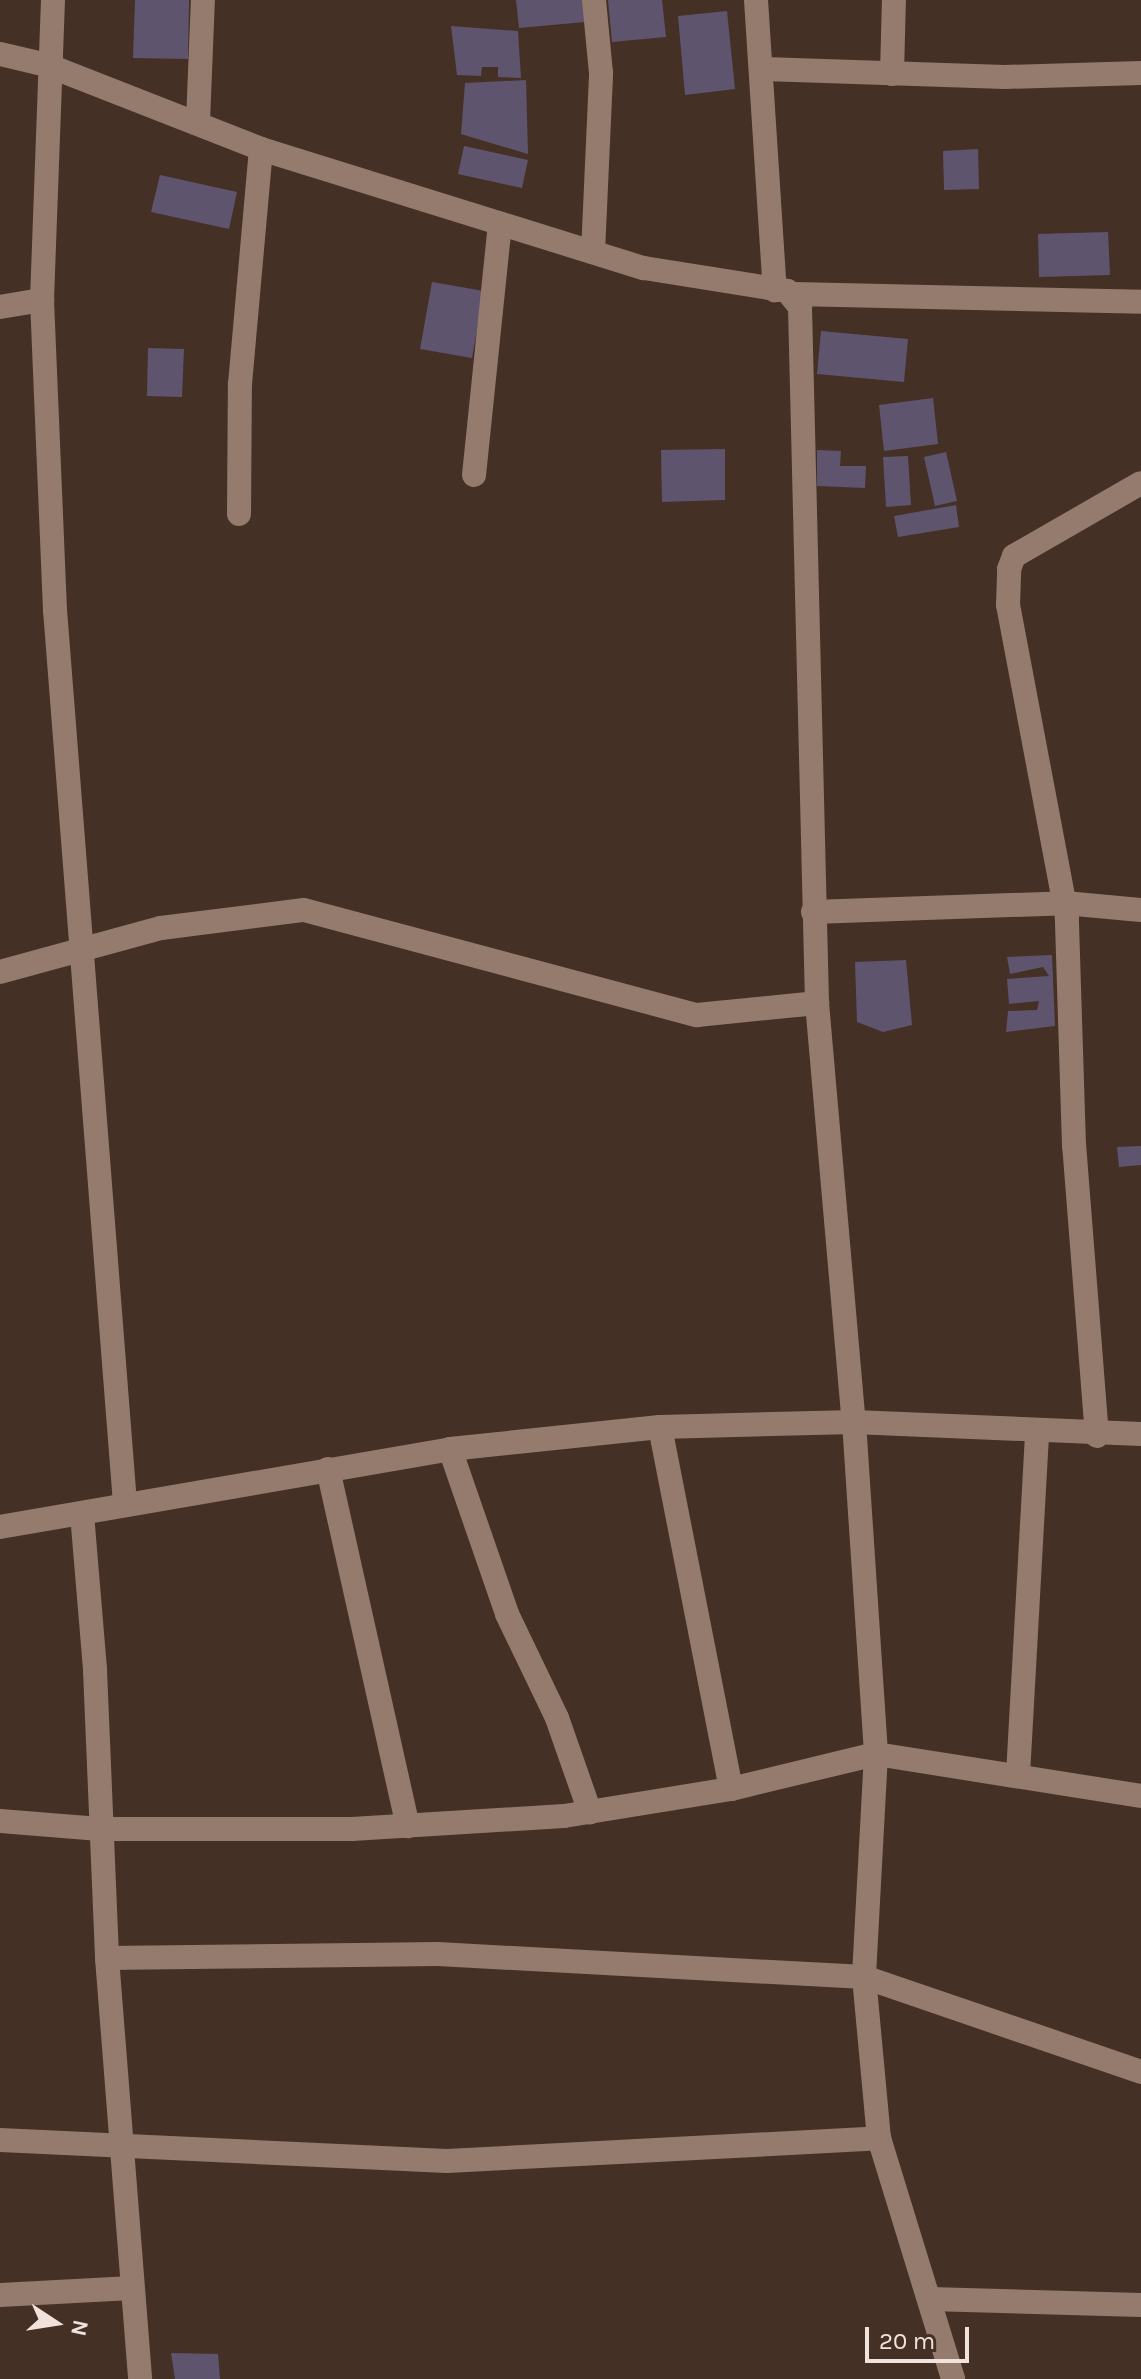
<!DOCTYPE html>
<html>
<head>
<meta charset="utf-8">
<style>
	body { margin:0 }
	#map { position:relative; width:1141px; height:2379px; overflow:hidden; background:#453025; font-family:Karla,sans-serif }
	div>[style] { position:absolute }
	.building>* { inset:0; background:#5e546e }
	.minor>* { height:24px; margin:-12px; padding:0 12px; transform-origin:12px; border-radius:12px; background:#947b6e }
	span { translate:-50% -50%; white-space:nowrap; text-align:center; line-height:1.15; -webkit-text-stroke:7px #453025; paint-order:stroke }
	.north { position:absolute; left:16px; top:2283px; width:80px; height:80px; -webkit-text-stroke:6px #453025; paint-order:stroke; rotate:102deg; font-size:22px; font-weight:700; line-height:32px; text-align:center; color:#f1e3dc }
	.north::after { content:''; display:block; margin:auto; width:28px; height:36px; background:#f1e3dc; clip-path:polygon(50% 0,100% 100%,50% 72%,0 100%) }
	.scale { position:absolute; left:865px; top:2327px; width:104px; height:36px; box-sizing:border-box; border:4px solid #f1e3dc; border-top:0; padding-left:10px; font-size:24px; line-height:28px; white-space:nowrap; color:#f1e3dc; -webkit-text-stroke:6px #453025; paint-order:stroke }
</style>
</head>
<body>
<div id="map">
	<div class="building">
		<div style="clip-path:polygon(135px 0,189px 0,188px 59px,133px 58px)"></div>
		<div style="clip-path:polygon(516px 0,583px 0,585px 22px,519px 28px)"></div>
		<div style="clip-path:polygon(608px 0,662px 0,666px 37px,612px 42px)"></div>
		<div style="clip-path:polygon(727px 11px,735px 89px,685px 95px,678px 16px)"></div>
		<div style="clip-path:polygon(451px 26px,518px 31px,521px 78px,498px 77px,498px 67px,482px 67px,481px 76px,457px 75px)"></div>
		<div style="clip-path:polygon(526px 80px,528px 154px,461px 134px,465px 83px)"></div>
		<div style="clip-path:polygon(464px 146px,528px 160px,522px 188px,458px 174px)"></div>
		<div style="clip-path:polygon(978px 149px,979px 189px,944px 190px,943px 151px)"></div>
		<div style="clip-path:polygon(160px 175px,237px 192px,229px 229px,151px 212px)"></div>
		<div style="clip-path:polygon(1108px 232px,1110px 275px,1039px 277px,1038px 234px)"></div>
		<div style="clip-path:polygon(432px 282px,484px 291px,472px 358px,420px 349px)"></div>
		<div style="clip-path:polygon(821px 331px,908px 339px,904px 382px,817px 374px)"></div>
		<div style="clip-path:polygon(148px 348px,184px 349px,182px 397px,147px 396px)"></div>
		<div style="clip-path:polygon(933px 398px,938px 444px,884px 451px,879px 405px)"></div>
		<div style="clip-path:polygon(725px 449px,725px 500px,662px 502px,661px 450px)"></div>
		<div style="clip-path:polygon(817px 450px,841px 451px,840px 466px,866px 466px,865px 488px,817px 486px)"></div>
		<div style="clip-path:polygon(946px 452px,957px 501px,935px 506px,924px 457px)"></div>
		<div style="clip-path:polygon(908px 456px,911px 505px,886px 507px,883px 457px)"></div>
		<div style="clip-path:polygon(956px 505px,959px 527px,898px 537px,894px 516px)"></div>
		<div style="clip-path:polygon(1052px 955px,1055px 1026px,1006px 1032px,1008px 1011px,1037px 1010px,1039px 1001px,1009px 1004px,1007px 979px,1049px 976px,1043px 967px,1010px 974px,1007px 957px)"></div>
		<div style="clip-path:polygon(906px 960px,912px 1025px,883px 1032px,857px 1022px,855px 962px)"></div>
		<div style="clip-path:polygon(1141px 1146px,1141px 1165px,1119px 1167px,1117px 1147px)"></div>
		<div style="clip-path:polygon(171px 2353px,218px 2354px,220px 2379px,175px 2379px)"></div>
	</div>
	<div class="minor">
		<div style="left:53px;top:0;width:300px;rotate:92.1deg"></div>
		<div style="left:42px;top:300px;width:310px;rotate:87.6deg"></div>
		<div style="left:55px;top:610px;width:897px;rotate:85.52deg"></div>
		<div style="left:756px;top:0;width:291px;rotate:86.3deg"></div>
		<div style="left:0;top:54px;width:48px;rotate:13.2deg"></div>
		<div style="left:47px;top:65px;width:230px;rotate:21.4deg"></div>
		<div style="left:261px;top:149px;width:401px;rotate:17.3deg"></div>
		<div style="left:644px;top:268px;width:145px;rotate:9.1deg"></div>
		<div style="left:787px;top:291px;width:21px;rotate:51deg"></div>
		<div style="left:800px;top:307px;width:696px;rotate:88.6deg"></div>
		<div style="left:817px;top:1003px;width:421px;rotate:85deg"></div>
		<div style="left:854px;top:1422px;width:333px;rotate:86.2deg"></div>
		<div style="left:876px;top:1754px;width:223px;rotate:93.1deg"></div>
		<div style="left:864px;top:1977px;width:162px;rotate:84.7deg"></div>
		<div style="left:879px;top:2138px;width:252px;rotate:72.9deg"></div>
		<div style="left:764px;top:69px;width:241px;rotate:1.9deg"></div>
		<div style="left:1005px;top:77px;width:136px;rotate:-1.7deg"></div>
		<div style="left:892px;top:74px;width:74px;rotate:-88.5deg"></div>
		<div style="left:198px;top:122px;width:122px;rotate:-87.7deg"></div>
		<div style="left:593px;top:252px;width:179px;rotate:-87.4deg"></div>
		<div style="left:601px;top:73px;width:73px;rotate:-95.5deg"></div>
		<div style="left:794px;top:294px;width:347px;rotate:1.3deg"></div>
		<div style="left:0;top:307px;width:43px;rotate:-9.5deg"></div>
		<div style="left:474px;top:475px;width:253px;rotate:-84.1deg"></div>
		<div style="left:239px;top:514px;width:130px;rotate:-89.6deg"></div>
		<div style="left:240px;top:384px;width:236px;rotate:-84.9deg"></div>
		<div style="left:813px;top:912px;width:252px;rotate:-2deg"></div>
		<div style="left:1065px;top:903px;width:76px;rotate:5.3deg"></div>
		<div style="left:0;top:972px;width:167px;rotate:-15.3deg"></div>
		<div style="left:161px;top:928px;width:144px;rotate:-7.2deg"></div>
		<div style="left:304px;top:910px;width:407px;rotate:15deg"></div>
		<div style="left:697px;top:1015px;width:121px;rotate:-5.7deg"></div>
		<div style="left:660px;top:1427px;width:369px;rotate:78.9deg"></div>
		<div style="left:1097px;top:1436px;width:291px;rotate:-94.5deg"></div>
		<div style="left:1074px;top:1146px;width:229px;rotate:-91.8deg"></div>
		<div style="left:1067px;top:917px;width:318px;rotate:-100.7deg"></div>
		<div style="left:1008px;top:605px;width:36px;rotate:-88deg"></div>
		<div style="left:1009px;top:569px;width:14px;rotate:-69deg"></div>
		<div style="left:1014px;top:556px;width:146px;rotate:-29.9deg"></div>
		<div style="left:450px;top:1449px;width:175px;rotate:70.9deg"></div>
		<div style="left:507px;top:1614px;width:115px;rotate:64.3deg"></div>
		<div style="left:557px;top:1718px;width:100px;rotate:70.7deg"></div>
		<div style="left:328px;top:1469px;width:366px;rotate:77.4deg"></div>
		<div style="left:82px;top:1514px;width:157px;rotate:85.2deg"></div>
		<div style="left:95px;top:1670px;width:288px;rotate:87.6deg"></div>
		<div style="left:107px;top:1958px;width:422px;rotate:85.5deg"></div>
		<div style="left:0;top:1527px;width:457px;rotate:-9.8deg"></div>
		<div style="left:450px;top:1449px;width:211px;rotate:-6deg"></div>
		<div style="left:660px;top:1427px;width:194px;rotate:-1.5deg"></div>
		<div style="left:854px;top:1422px;width:287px;rotate:2.4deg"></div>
		<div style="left:1018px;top:1775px;width:343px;rotate:-86.8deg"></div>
		<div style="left:0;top:1821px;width:100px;rotate:4.6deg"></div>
		<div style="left:100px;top:1829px;width:252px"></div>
		<div style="left:352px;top:1829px;width:212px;rotate:-3.5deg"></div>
		<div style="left:564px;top:1816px;width:169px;rotate:-9.2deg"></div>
		<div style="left:731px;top:1789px;width:149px;rotate:-13.6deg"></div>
		<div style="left:876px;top:1754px;width:268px;rotate:9deg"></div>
		<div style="left:107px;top:1958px;width:331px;rotate:-0.7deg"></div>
		<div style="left:438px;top:1954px;width:427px;rotate:3.1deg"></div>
		<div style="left:864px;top:1977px;width:293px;rotate:18.9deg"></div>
		<div style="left:0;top:2140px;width:447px;rotate:2.7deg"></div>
		<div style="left:447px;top:2161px;width:433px;rotate:-3deg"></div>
		<div style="left:0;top:2295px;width:132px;rotate:-3deg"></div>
		<div style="left:930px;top:2299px;width:211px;rotate:1.6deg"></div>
	</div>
	<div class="north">N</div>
	<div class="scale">20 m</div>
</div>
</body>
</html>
